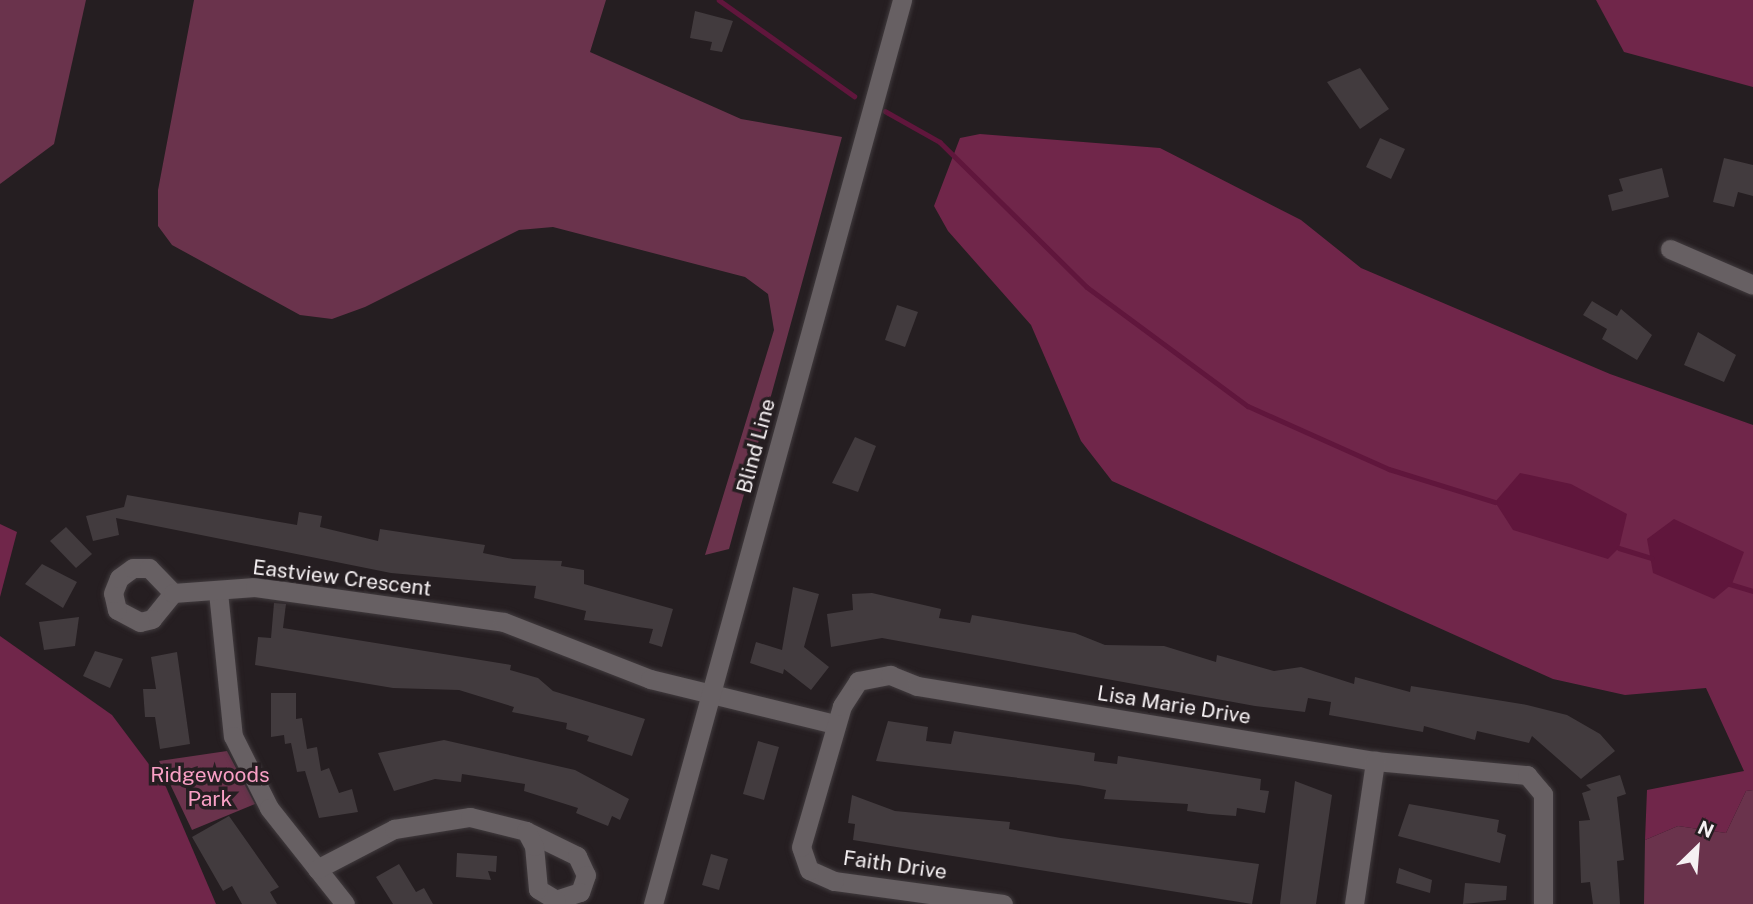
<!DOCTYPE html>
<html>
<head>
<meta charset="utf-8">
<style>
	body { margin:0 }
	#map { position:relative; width:1753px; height:904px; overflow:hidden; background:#251e21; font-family:"Public Sans",sans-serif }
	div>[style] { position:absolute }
	.green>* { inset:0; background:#6a334c }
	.forest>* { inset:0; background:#70264a }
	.water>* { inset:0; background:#60163c }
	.stream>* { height:4.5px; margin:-2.25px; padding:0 2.25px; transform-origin:2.25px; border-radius:2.25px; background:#60163c }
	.building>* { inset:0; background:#423b3e }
	.roads { filter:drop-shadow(0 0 2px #413b3e) drop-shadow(0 0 2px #413b3e) }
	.minor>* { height:19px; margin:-9.5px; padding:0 9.5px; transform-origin:9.5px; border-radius:9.5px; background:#676063 }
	span { translate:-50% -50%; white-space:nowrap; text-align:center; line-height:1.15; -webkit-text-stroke:7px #251e21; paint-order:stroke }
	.street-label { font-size:21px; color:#f5f0f2 }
	.park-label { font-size:21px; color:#f9a0c5 }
	.north { position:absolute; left:1662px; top:813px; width:70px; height:70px; -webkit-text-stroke:5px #251e21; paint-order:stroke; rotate:25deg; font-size:19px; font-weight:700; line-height:28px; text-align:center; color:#f5f0f2 }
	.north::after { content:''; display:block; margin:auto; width:24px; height:32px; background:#f5f0f2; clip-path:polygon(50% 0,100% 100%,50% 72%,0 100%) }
</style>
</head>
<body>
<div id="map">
	<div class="green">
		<div style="clip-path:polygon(0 0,86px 0,54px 144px,0 184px)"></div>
		<div style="clip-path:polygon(194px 0,606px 0,590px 52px,741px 119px,842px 137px,729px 549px,705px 555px,774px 330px,768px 294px,745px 277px,553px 227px,519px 230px,365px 307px,332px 319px,300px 315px,172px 245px,158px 226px,158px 190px)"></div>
		<div style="clip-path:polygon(227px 751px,255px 804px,192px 830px,159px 761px)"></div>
		<div style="clip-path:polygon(1753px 790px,1753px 904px,1644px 904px,1645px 840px,1678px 826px,1726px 833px,1746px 791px)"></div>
	</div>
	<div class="forest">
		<div style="clip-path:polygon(1596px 0,1753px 0,1753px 87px,1624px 52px)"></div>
		<div style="clip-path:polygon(980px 134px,1160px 148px,1301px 220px,1361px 268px,1610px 374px,1753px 425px,1753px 790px,1746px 791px,1726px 833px,1678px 826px,1645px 840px,1647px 790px,1744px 771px,1706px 688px,1625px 695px,1553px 679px,1112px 481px,1081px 441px,1031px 325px,948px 231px,934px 206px,960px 138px)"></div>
		<div style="clip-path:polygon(0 524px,17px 532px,0 597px)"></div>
		<div style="clip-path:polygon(0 636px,112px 715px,166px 787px,216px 904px,0 904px)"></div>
	</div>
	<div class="water">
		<div style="clip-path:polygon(1520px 473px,1571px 484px,1627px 514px,1619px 548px,1608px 559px,1513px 530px,1495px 502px)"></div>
		<div style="clip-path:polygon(1674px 519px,1744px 552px,1732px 584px,1714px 599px,1653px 573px,1647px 539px)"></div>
	</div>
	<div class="stream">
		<div style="left:719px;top:0;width:166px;rotate:35.4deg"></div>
		<div style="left:885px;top:111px;width:63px;rotate:29.4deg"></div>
		<div style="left:940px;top:142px;width:206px;rotate:44.6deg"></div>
		<div style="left:1087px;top:287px;width:200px;rotate:36.5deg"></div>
		<div style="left:1248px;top:406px;width:154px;rotate:24.1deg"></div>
		<div style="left:1389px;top:469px;width:111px;rotate:17.3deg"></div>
		<div style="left:1619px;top:548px;width:34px;rotate:17deg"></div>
		<div style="left:1730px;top:584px;width:24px;rotate:17deg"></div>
	</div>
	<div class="building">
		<div style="clip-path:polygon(695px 11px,733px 21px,722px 52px,710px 50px,712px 42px,690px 38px)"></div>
		<div style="clip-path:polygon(1360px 68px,1389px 109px,1360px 129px,1327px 82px)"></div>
		<div style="clip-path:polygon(1380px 138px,1405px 149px,1391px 179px,1366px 167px)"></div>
		<div style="clip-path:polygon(1724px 158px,1753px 165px,1753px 196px,1738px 192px,1734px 207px,1713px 202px)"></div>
		<div style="clip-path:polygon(1662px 168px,1669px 197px,1612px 211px,1608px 195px,1623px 191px,1619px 179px)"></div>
		<div style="clip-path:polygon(1592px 301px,1617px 316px,1621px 309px,1652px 335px,1637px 360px,1602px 339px,1607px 329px,1583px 315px)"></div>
		<div style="clip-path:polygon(897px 305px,918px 312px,905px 347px,885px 340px)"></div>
		<div style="clip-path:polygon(1698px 332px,1736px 355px,1724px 382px,1684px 365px)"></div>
		<div style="clip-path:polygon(855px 437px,876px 446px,858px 492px,832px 483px)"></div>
		<div style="clip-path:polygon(127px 495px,297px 525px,299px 512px,322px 516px,320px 527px,378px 541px,380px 529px,485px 545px,483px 553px,513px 559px,562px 561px,561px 566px,584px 570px,584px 584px,673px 609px,662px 647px,649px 643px,653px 629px,584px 620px,586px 611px,534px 598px,536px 586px,391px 573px,116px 518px,119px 535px,93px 541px,86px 516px,124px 507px)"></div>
		<div style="clip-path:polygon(66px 527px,92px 554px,76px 568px,50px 541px)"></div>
		<div style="clip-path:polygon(42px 564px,77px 582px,63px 608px,25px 584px)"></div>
		<div style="clip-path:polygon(793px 587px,819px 594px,804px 647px,829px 667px,811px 690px,784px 669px,783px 674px,750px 663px,756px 642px,782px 650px)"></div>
		<div style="clip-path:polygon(872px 593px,941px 609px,939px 618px,970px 623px,972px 615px,1075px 633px,1105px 645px,1164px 646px,1216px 662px,1217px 655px,1274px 671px,1301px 667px,1354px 684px,1355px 677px,1410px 692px,1411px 686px,1527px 705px,1567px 715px,1600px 734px,1615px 751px,1581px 779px,1532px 736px,1529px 743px,1477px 731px,1475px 740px,1424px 726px,1423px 732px,1329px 715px,1331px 702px,1308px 698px,1305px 712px,1255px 706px,882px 638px,831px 647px,827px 614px,853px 610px,852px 594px)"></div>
		<div style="clip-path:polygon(274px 603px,286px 604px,283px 628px,511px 665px,510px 670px,538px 678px,553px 691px,645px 719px,632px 756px,587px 741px,589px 736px,566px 729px,567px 723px,512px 712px,514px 707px,459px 690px,393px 688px,255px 665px,258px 637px,271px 638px)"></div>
		<div style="clip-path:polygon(79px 617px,75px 646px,44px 650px,39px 622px)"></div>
		<div style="clip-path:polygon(95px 651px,123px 659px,110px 688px,83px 676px)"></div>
		<div style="clip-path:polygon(177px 652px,190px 744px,160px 749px,155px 717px,145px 717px,143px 689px,156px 689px,151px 657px)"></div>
		<div style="clip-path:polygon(271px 693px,296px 693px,296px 719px,302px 718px,307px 749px,317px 747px,321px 771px,329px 768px,339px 793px,352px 789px,358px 812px,319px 818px,305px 771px,297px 772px,291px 743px,285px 744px,284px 735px,271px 737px)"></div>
		<div style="clip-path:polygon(888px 721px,928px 727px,926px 741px,951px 744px,954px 731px,1095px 753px,1094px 761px,1117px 764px,1118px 756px,1261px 779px,1260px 790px,1269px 791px,1265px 813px,1237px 808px,1236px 816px,1209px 814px,1187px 811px,1188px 804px,1104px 799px,1106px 790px,1078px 785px,876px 761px)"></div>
		<div style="clip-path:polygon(444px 740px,575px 770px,629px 799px,620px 820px,612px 816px,608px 826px,576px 813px,578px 808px,524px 791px,525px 784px,462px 774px,461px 782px,435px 779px,394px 791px,378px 753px)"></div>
		<div style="clip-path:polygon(758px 741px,779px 747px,764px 800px,743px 794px)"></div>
		<div style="clip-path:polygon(1620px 775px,1626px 794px,1617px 797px,1624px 860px,1617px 861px,1620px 904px,1593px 904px,1590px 882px,1581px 883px,1579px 821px,1590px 820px,1582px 793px,1591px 790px,1586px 785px)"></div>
		<div style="clip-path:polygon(1295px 781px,1332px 795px,1316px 904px,1280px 904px)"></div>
		<div style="clip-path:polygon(852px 795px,895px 811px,1010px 822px,1009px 829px,1061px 838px,1259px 864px,1252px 904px,853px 840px,855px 824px,848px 823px)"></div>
		<div style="clip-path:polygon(1409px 804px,1499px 820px,1497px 832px,1506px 835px,1500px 863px,1398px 836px)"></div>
		<div style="clip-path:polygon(229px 816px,279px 887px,270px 892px,277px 904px,242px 904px,232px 886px,223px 891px,192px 837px)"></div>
		<div style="clip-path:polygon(457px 853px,497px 856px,496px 872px,488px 871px,491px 880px,456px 877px)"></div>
		<div style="clip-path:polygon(711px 854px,728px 859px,719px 890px,702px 885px)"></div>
		<div style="clip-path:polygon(399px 864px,416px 892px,424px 888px,433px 904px,393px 904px,376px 877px)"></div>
		<div style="clip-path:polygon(1399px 868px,1432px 880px,1430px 893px,1396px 883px)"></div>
		<div style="clip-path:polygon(1465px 883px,1507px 886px,1506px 900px,1463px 904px)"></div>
	</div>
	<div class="roads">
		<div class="minor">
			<div style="left:1670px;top:249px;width:90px;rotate:23.4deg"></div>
			<div style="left:218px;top:592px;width:145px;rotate:84.1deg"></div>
			<div style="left:233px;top:736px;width:80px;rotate:63.4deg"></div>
			<div style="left:269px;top:808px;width:122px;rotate:51.6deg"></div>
			<div style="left:173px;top:593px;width:33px;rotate:129deg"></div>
			<div style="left:152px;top:619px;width:12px;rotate:166deg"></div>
			<div style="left:140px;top:622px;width:26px;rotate:-152deg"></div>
			<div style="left:117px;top:610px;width:17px;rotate:-103deg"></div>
			<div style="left:113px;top:593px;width:16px;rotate:-68deg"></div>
			<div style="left:119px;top:578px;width:17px;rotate:-36deg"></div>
			<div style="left:133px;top:568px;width:16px"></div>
			<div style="left:149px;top:568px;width:35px;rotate:46deg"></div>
			<div style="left:173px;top:593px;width:82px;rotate:-4.2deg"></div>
			<div style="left:255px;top:587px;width:251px;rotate:8deg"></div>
			<div style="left:504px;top:622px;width:157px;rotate:21.3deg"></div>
			<div style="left:650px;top:679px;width:190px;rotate:13.7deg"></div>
			<div style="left:317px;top:869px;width:87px;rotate:-27.5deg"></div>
			<div style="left:394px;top:829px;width:77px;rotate:-9deg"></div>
			<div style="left:470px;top:817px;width:58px;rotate:14deg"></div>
			<div style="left:526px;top:831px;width:57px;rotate:26.1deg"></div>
			<div style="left:577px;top:856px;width:21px;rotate:65deg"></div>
			<div style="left:586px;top:875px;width:18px;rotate:109deg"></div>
			<div style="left:580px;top:892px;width:25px;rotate:162deg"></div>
			<div style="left:556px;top:900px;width:21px;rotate:-149deg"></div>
			<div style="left:538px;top:889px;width:43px;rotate:-95.3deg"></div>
			<div style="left:534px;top:846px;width:17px;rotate:-118deg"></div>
			<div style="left:653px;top:904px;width:938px;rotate:-74.6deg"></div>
			<div style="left:1003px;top:904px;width:171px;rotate:-172.2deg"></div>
			<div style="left:834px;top:881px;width:27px;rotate:-156deg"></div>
			<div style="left:809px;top:870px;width:24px;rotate:-109deg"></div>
			<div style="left:801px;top:847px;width:147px;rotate:-73.8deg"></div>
			<div style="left:842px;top:706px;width:30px;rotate:-57deg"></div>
			<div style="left:858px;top:681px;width:33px;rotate:-11deg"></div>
			<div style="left:890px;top:675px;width:29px;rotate:22deg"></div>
			<div style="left:917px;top:686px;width:464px;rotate:9.3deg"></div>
			<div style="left:1375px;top:761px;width:153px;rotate:5.3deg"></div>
			<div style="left:1527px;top:775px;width:25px;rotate:50deg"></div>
			<div style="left:1543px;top:794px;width:110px;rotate:90deg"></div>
			<div style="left:1354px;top:904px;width:145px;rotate:-81.6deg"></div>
		</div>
	</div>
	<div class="street-label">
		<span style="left:756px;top:446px;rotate:-75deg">Blind Line</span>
		<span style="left:342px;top:578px;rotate:7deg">Eastview Crescent</span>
		<span style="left:1174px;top:705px;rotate:9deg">Lisa Marie Drive</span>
		<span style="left:895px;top:865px;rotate:8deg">Faith Drive</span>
	</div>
	<div class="park-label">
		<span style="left:210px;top:787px">Ridgewoods<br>Park</span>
	</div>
	<div class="north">N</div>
</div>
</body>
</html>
